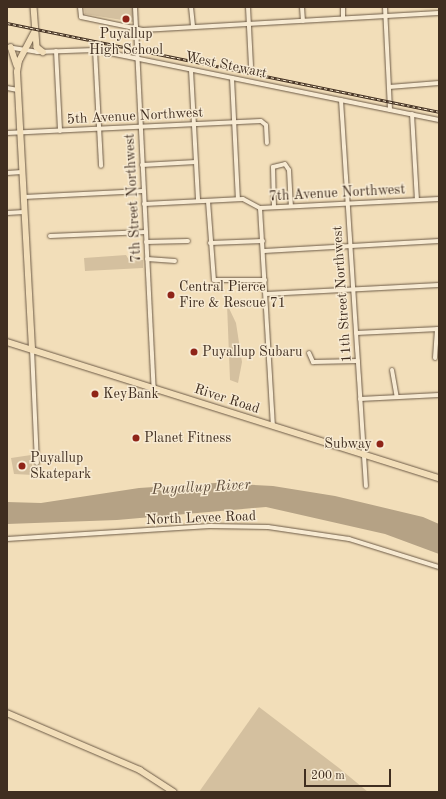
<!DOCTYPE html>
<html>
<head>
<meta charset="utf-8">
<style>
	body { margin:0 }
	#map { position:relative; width:446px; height:799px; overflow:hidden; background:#f2deb9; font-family:"Old Standard TT",serif }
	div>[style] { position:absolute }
	.green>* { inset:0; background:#d4c09f }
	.water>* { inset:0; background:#b5a285 }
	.roads { filter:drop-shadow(0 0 1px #6c5a46) drop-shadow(0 0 1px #6c5a46) }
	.minor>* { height:4px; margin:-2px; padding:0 2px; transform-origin:2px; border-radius:2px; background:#f7ead2 }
	.major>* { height:5.5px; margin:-2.75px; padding:0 2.75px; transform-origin:2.75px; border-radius:2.75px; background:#f2deb9 }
	.rail>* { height:2.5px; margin-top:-1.25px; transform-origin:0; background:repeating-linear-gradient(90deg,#f7ead2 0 3px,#402e20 0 6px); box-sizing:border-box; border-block:1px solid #402e20 }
	.dots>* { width:11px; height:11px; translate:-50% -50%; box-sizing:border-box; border:2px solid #f7ead2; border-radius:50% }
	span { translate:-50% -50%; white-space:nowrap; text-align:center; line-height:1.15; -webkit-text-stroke:3px #f7ead2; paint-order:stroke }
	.poi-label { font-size:14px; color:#402e20 }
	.left { translate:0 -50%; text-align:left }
	.right { translate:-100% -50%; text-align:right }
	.street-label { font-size:14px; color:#402e20 }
	.water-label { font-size:15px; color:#5d4b39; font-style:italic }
	.frame { position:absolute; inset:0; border:8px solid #402e20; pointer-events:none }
	.scale { position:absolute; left:304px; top:769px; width:87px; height:18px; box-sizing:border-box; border:2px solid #402e20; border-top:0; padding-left:5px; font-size:12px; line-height:14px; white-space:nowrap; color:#402e20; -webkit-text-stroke:3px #f7ead2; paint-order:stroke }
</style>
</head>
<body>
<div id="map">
	<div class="green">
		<div style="clip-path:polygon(84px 7px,133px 7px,134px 22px,85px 14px)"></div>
		<div style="clip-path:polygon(126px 255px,129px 260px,143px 260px,143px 268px,85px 271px,84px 258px)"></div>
		<div style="clip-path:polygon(227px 304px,236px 323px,242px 362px,238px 383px,230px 380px)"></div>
		<div style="clip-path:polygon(31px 455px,33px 475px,14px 474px,11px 458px)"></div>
		<div style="clip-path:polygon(259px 707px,339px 768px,368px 792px,199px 792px)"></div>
	</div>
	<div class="water">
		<div style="clip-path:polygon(215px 483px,273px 486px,335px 496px,423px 517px,439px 524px,439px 554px,385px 534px,266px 507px,117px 520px,7px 524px,7px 502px,41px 503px,139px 488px)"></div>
	</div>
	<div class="roads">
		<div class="minor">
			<div style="left:80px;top:7px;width:10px;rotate:84deg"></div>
			<div style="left:81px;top:17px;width:63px;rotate:11.8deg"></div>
			<div style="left:143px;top:30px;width:296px;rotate:-3.3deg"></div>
			<div style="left:135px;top:7px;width:382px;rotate:87.2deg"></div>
			<div style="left:191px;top:7px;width:20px;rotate:84deg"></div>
			<div style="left:248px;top:7px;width:59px;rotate:87.1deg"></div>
			<div style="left:302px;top:7px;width:14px;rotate:86deg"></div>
			<div style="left:343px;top:7px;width:11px;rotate:90deg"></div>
			<div style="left:385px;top:7px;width:103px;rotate:87.2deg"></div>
			<div style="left:7px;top:47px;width:30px;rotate:9deg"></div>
			<div style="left:37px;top:52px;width:58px;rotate:-2deg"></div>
			<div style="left:95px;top:50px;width:351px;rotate:11.5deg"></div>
			<div style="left:95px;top:50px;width:116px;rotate:87deg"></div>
			<div style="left:56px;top:51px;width:80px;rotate:87.1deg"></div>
			<div style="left:191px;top:70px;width:131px;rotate:86.9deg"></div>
			<div style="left:232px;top:78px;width:121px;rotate:87.2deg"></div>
			<div style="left:389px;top:87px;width:50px;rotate:-4.6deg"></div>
			<div style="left:7px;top:88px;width:11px;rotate:10deg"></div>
			<div style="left:341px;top:100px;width:387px;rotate:86.3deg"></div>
			<div style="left:412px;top:114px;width:86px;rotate:86.7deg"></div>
			<div style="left:7px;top:133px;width:254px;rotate:-2.7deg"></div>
			<div style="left:261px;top:121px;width:6px;rotate:39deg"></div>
			<div style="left:266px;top:125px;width:18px;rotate:87deg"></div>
			<div style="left:142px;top:165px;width:54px;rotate:-3.2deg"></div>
			<div style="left:7px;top:173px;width:15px;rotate:-4deg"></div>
			<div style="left:24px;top:197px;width:119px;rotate:-2.9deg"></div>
			<div style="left:208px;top:201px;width:79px;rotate:85.7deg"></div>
			<div style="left:214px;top:280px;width:51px"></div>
			<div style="left:144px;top:204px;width:99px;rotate:-2.9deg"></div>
			<div style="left:243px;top:199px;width:19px;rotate:28deg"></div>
			<div style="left:260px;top:208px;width:179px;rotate:-2.9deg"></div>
			<div style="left:274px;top:207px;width:40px;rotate:-91.4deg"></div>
			<div style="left:273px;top:167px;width:12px;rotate:-14deg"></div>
			<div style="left:285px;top:164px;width:7px;rotate:56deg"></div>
			<div style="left:289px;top:170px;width:36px;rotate:87deg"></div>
			<div style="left:260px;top:208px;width:218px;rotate:86.6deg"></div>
			<div style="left:7px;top:213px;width:17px;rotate:-3deg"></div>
			<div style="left:50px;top:236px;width:96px;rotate:-2.4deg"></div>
			<div style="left:146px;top:242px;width:42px;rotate:-1.4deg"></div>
			<div style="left:210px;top:243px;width:53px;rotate:-2.2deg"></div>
			<div style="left:264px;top:251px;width:175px;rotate:-3.3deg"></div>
			<div style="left:147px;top:259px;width:28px;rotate:4deg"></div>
			<div style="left:266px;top:294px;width:173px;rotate:-3deg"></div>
			<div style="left:356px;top:333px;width:83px;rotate:-2.8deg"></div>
			<div style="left:32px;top:349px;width:114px;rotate:87.5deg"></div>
			<div style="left:309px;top:353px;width:10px;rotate:66deg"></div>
			<div style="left:313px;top:362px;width:45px;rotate:-1.3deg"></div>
			<div style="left:435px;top:358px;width:29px;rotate:-86deg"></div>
			<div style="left:392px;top:370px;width:27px;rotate:80deg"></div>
			<div style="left:360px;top:399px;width:79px;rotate:-2.9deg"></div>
			<div style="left:7px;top:539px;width:203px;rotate:-3.7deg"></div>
			<div style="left:210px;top:526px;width:58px;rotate:1deg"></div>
			<div style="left:268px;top:527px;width:82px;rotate:8.4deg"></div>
			<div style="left:349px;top:539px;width:94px;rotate:17.3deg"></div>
		</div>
		<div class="major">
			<div style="left:34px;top:7px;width:40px;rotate:85.7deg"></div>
			<div style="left:37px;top:47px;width:8px;rotate:40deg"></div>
			<div style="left:11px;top:47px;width:19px;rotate:72deg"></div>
			<div style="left:7px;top:342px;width:453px;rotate:17.5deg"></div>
			<div style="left:32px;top:349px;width:277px;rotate:-93.1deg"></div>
			<div style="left:17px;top:72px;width:11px;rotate:-80deg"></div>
			<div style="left:19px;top:61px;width:34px;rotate:-62deg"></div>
			<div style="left:7px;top:713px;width:145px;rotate:23.2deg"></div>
			<div style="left:140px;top:770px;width:40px;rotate:32.9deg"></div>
		</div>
	</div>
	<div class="rail">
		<div style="left:7px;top:23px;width:441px;rotate:11.6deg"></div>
	</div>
	<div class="dots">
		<div style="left:126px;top:19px;background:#8f2418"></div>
		<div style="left:171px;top:295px;background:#8f2418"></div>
		<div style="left:194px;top:352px;background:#8f2418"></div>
		<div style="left:95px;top:394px;background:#8f2418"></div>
		<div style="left:136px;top:438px;background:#8f2418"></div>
		<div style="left:380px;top:444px;background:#8f2418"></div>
		<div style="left:22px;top:466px;background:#8f2418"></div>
	</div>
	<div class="poi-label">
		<span style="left:126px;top:42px">Puyallup<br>High School</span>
		<span class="left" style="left:179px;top:295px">Central Pierce<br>Fire &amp; Rescue 71</span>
		<span class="left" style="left:202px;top:352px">Puyallup Subaru</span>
		<span class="left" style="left:103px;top:394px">KeyBank</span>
		<span class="left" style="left:144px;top:438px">Planet Fitness</span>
		<span class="right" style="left:372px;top:444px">Subway</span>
		<span class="left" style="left:30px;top:466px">Puyallup<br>Skatepark</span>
	</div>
	<div class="street-label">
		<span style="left:226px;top:65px;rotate:12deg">West Stewart</span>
		<span style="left:135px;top:116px;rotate:-3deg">5th Avenue Northwest</span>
		<span style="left:337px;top:193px;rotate:-3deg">7th Avenue Northwest</span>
		<span style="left:133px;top:198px;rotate:-93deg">7th Street Northwest</span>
		<span style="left:342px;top:294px;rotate:-94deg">11th Street Northwest</span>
		<span style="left:227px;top:399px;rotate:18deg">River Road</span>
		<span style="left:201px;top:518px;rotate:-2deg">North Levee Road</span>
	</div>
	<div class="water-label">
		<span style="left:201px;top:488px;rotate:-3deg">Puyallup River</span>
	</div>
	<div class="frame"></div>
	<div class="scale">200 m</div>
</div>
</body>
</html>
